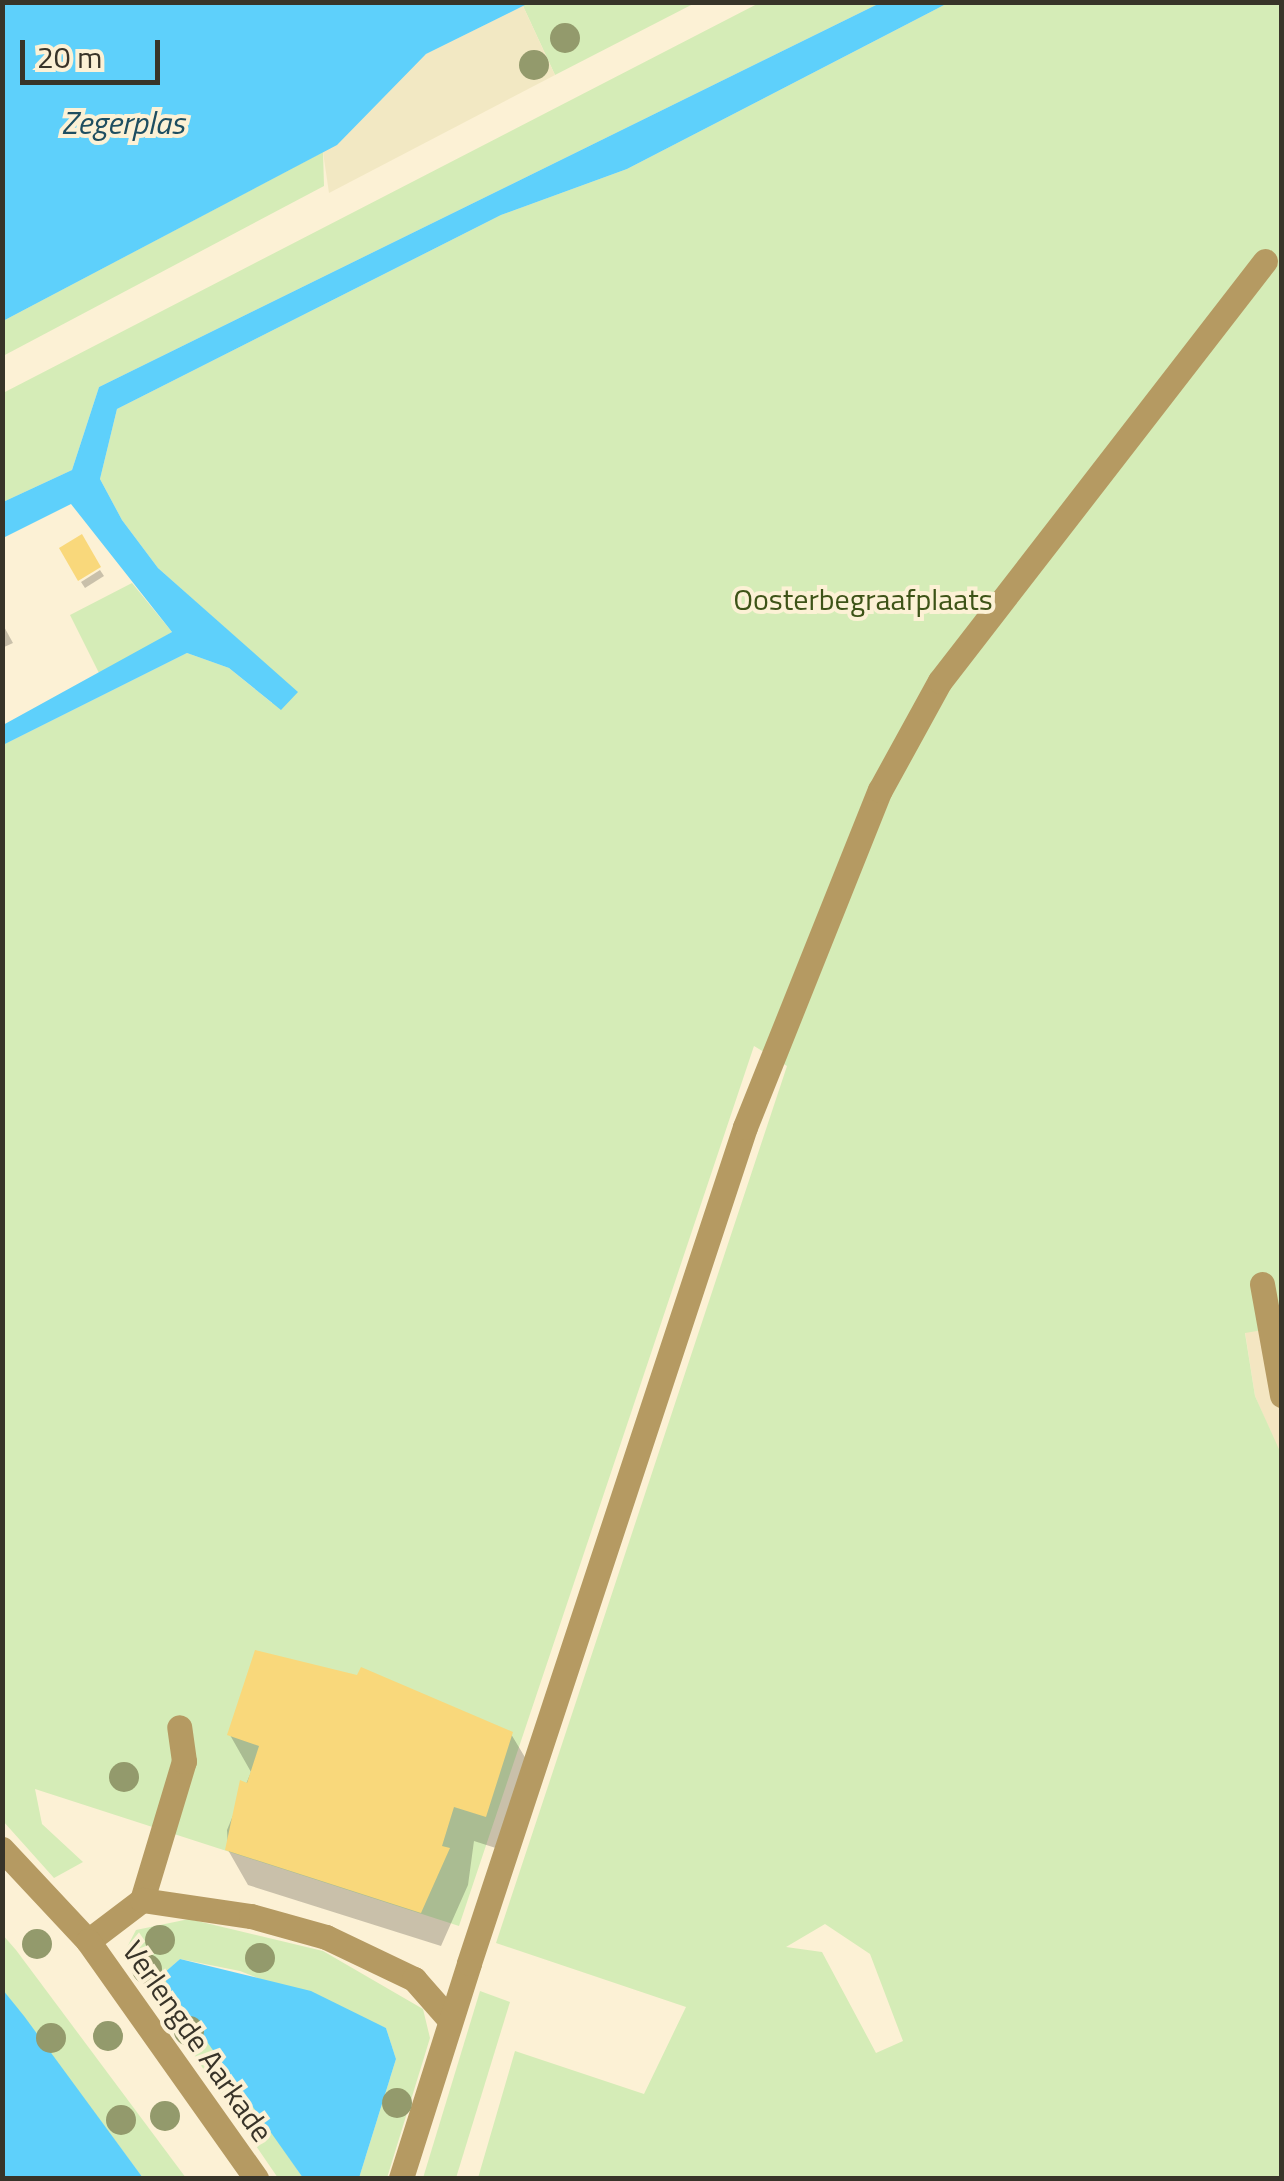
<!DOCTYPE html>
<html>
<head>
<meta charset="utf-8">
<style>
	body { margin:0 }
	#map { position:relative; width:1284px; height:2181px; overflow:hidden; background:#fcf1d5; font-family:"Titillium Web",sans-serif }
	div>[style] { position:absolute }
	.built>* { inset:0; background:#f4e6c2 }
	.green>* { inset:0; background:#d5ecb7 }
	.sand>* { inset:0; background:#f2e8c3 }
	.water>* { inset:0; background:#5ed0fb }
	.shadow>* { inset:0; background:#0003 }
	.building>* { inset:0; background:#f9d87b }
	.service>* { height:25px; margin:-12.5px; padding:0 12.5px; transform-origin:12.5px; border-radius:12.5px; background:#b59a62 }
	.pedestrian>* { height:25px; margin:-12.5px; padding:0 12.5px; transform-origin:12.5px; border-radius:12.5px; background:#b59a62 }
	.minor>* { height:25px; margin:-12.5px; padding:0 12.5px; transform-origin:12.5px; border-radius:12.5px; background:#b59a62 }
	.trees>* { width:30px; height:30px; margin:-15px; border-radius:50%; background:#939a6c }
	span { translate:-50% -50%; white-space:nowrap; text-align:center; line-height:1.15; -webkit-text-stroke:8px #fcf1d5; paint-order:stroke }
	.park-label { font-size:30px; color:#3d5317 }
	.street-label { font-size:30px; color:#383429 }
	.water-label { font-size:32px; color:#1e4e60; font-style:italic }
	.frame { position:absolute; inset:0; border:5px solid #383429; pointer-events:none }
	.scale { position:absolute; left:20px; top:40px; width:140px; height:45px; box-sizing:border-box; border:5px solid #383429; border-top:0; padding-left:12px; font-size:30px; line-height:35px; white-space:nowrap; color:#383429; -webkit-text-stroke:8px #fcf1d5; paint-order:stroke }
</style>
</head>
<body>
<div id="map">
	<div class="built">
		<div style="clip-path:polygon(1281px 1327px,1281px 1456px,1255px 1396px,1245px 1332px)"></div>
	</div>
	<div class="green">
		<div style="clip-path:polygon(529px 2px,695px 3px,555px 75px,523px 6px)"></div>
		<div style="clip-path:polygon(759px 3px,880px 3px,99px 387px,72px 470px,3px 502px,3px 393px)"></div>
		<div style="clip-path:polygon(evenodd,948px 3px,1281px 3px,1282px 1327px,1245px 1333px,1255px 1396px,1282px 1456px,1281px 2178px,478px 2178px,515px 2051px,644px 2094px,686px 2007px,496px 1943px,787px 1066px,754px 1046px,459px 1926px,35px 1789px,42px 1824px,83px 1862px,54px 1878px,3px 1821px,3px 745px,187px 653px,229px 668px,272px 703px,297px 692px,158px 568px,122px 520px,100px 479px,117px 409px,501px 215px,627px 169px,948px 3px,825px 1924px,870px 1954px,903px 2041px,876px 2053px,822px 1952px,786px 1947px,825px 1924px)"></div>
		<div style="clip-path:polygon(323px 152px,324px 186px,3px 356px,3px 321px)"></div>
		<div style="clip-path:polygon(132px 583px,172px 632px,100px 675px,70px 615px)"></div>
		<div style="clip-path:polygon(189px 1919px,323px 1951px,423px 2009px,430px 2038px,387px 2178px,359px 2178px,396px 2059px,386px 2028px,240px 1971px,180px 1959px,164px 1973px,303px 2178px,278px 2178px,124px 1953px,136px 1930px)"></div>
		<div style="clip-path:polygon(2px 1934px,16px 1950px,186px 2178px,143px 2178px,3px 1990px)"></div>
		<div style="clip-path:polygon(480px 1991px,510px 2002px,456px 2178px,423px 2178px)"></div>
	</div>
	<div class="sand">
		<div style="clip-path:polygon(523px 6px,555px 75px,329px 193px,323px 152px,426px 54px)"></div>
	</div>
	<div class="water">
		<div style="clip-path:polygon(3px 2px,529px 2px,529px 3px,426px 54px,337px 145px,3px 321px)"></div>
		<div style="clip-path:polygon(880px 3px,948px 3px,627px 169px,501px 215px,117px 409px,100px 479px,122px 520px,158px 568px,298px 692px,281px 710px,229px 668px,187px 653px,3px 745px,3px 725px,172px 632px,71px 504px,3px 538px,3px 502px,72px 470px,99px 387px)"></div>
		<div style="clip-path:polygon(180px 1959px,311px 1991px,386px 2028px,396px 2059px,359px 2178px,303px 2178px,167px 1985px,164px 1973px)"></div>
		<div style="clip-path:polygon(3px 1990px,24px 2016px,143px 2178px,3px 2178px)"></div>
	</div>
	<div class="shadow">
		<div style="clip-path:polygon(100px 570px,104px 576px,85px 588px,81px 582px)"></div>
		<div style="clip-path:polygon(2px 623px,13px 643px,2px 648px)"></div>
		<div style="clip-path:polygon(511px 1734px,532px 1769px,505px 1851px,474px 1841px,468px 1885px,441px 1946px,248px 1885px,228px 1850px,227px 1830px,251px 1772px,230px 1735px)"></div>
	</div>
	<div class="building">
		<div style="clip-path:polygon(82px 534px,101px 567px,78px 581px,59px 548px)"></div>
		<div style="clip-path:polygon(255px 1650px,357px 1675px,361px 1667px,513px 1732px,486px 1817px,454px 1807px,442px 1846px,450px 1848px,421px 1913px,225px 1850px,240px 1780px,247px 1783px,259px 1746px,227px 1735px)"></div>
	</div>
	<div class="service">
		<div style="left:1262px;top:1284px;width:113px;rotate:79.8deg"></div>
		<div style="left:142px;top:1900px;width:145px;rotate:-73.2deg"></div>
		<div style="left:184px;top:1761px;width:34px;rotate:-98deg"></div>
		<div style="left:88px;top:1941px;width:68px;rotate:-37.2deg"></div>
		<div style="left:142px;top:1900px;width:110px;rotate:8.4deg"></div>
		<div style="left:251px;top:1916px;width:78px;rotate:15.6deg"></div>
		<div style="left:326px;top:1937px;width:98px;rotate:25.5deg"></div>
		<div style="left:414px;top:1979px;width:55px;rotate:48.7deg"></div>
		<div style="left:401px;top:2178px;width:225px;rotate:-72.4deg"></div>
	</div>
	<div class="pedestrian">
		<div style="left:469px;top:1963px;width:880px;rotate:-71.73deg"></div>
		<div style="left:745px;top:1127px;width:363px;rotate:-68.2deg"></div>
		<div style="left:880px;top:790px;width:124px;rotate:-61.2deg"></div>
		<div style="left:940px;top:681px;width:531px;rotate:-52.27deg"></div>
	</div>
	<div class="minor">
		<div style="left:2px;top:1849px;width:126px;rotate:46.9deg"></div>
		<div style="left:88px;top:1941px;width:291px;rotate:54.7deg"></div>
	</div>
	<div class="trees">
		<div style="left:565px;top:38px"></div>
		<div style="left:534px;top:65px"></div>
		<div style="left:124px;top:1777px"></div>
		<div style="left:160px;top:1940px"></div>
		<div style="left:37px;top:1944px"></div>
		<div style="left:260px;top:1958px"></div>
		<div style="left:147px;top:1969px"></div>
		<div style="left:189px;top:2031px"></div>
		<div style="left:108px;top:2036px"></div>
		<div style="left:51px;top:2038px"></div>
		<div style="left:397px;top:2103px"></div>
		<div style="left:165px;top:2116px"></div>
		<div style="left:121px;top:2120px"></div>
	</div>
	<div class="park-label">
		<span style="left:863px;top:599px">Oosterbegraafplaats</span>
	</div>
	<div class="street-label">
		<span style="left:198px;top:2041px;rotate:55deg">Verlengde Aarkade</span>
	</div>
	<div class="water-label">
		<span style="left:123px;top:122px">Zegerplas</span>
	</div>
	<div class="frame"></div>
	<div class="scale">20 m</div>
</div>
</body>
</html>
